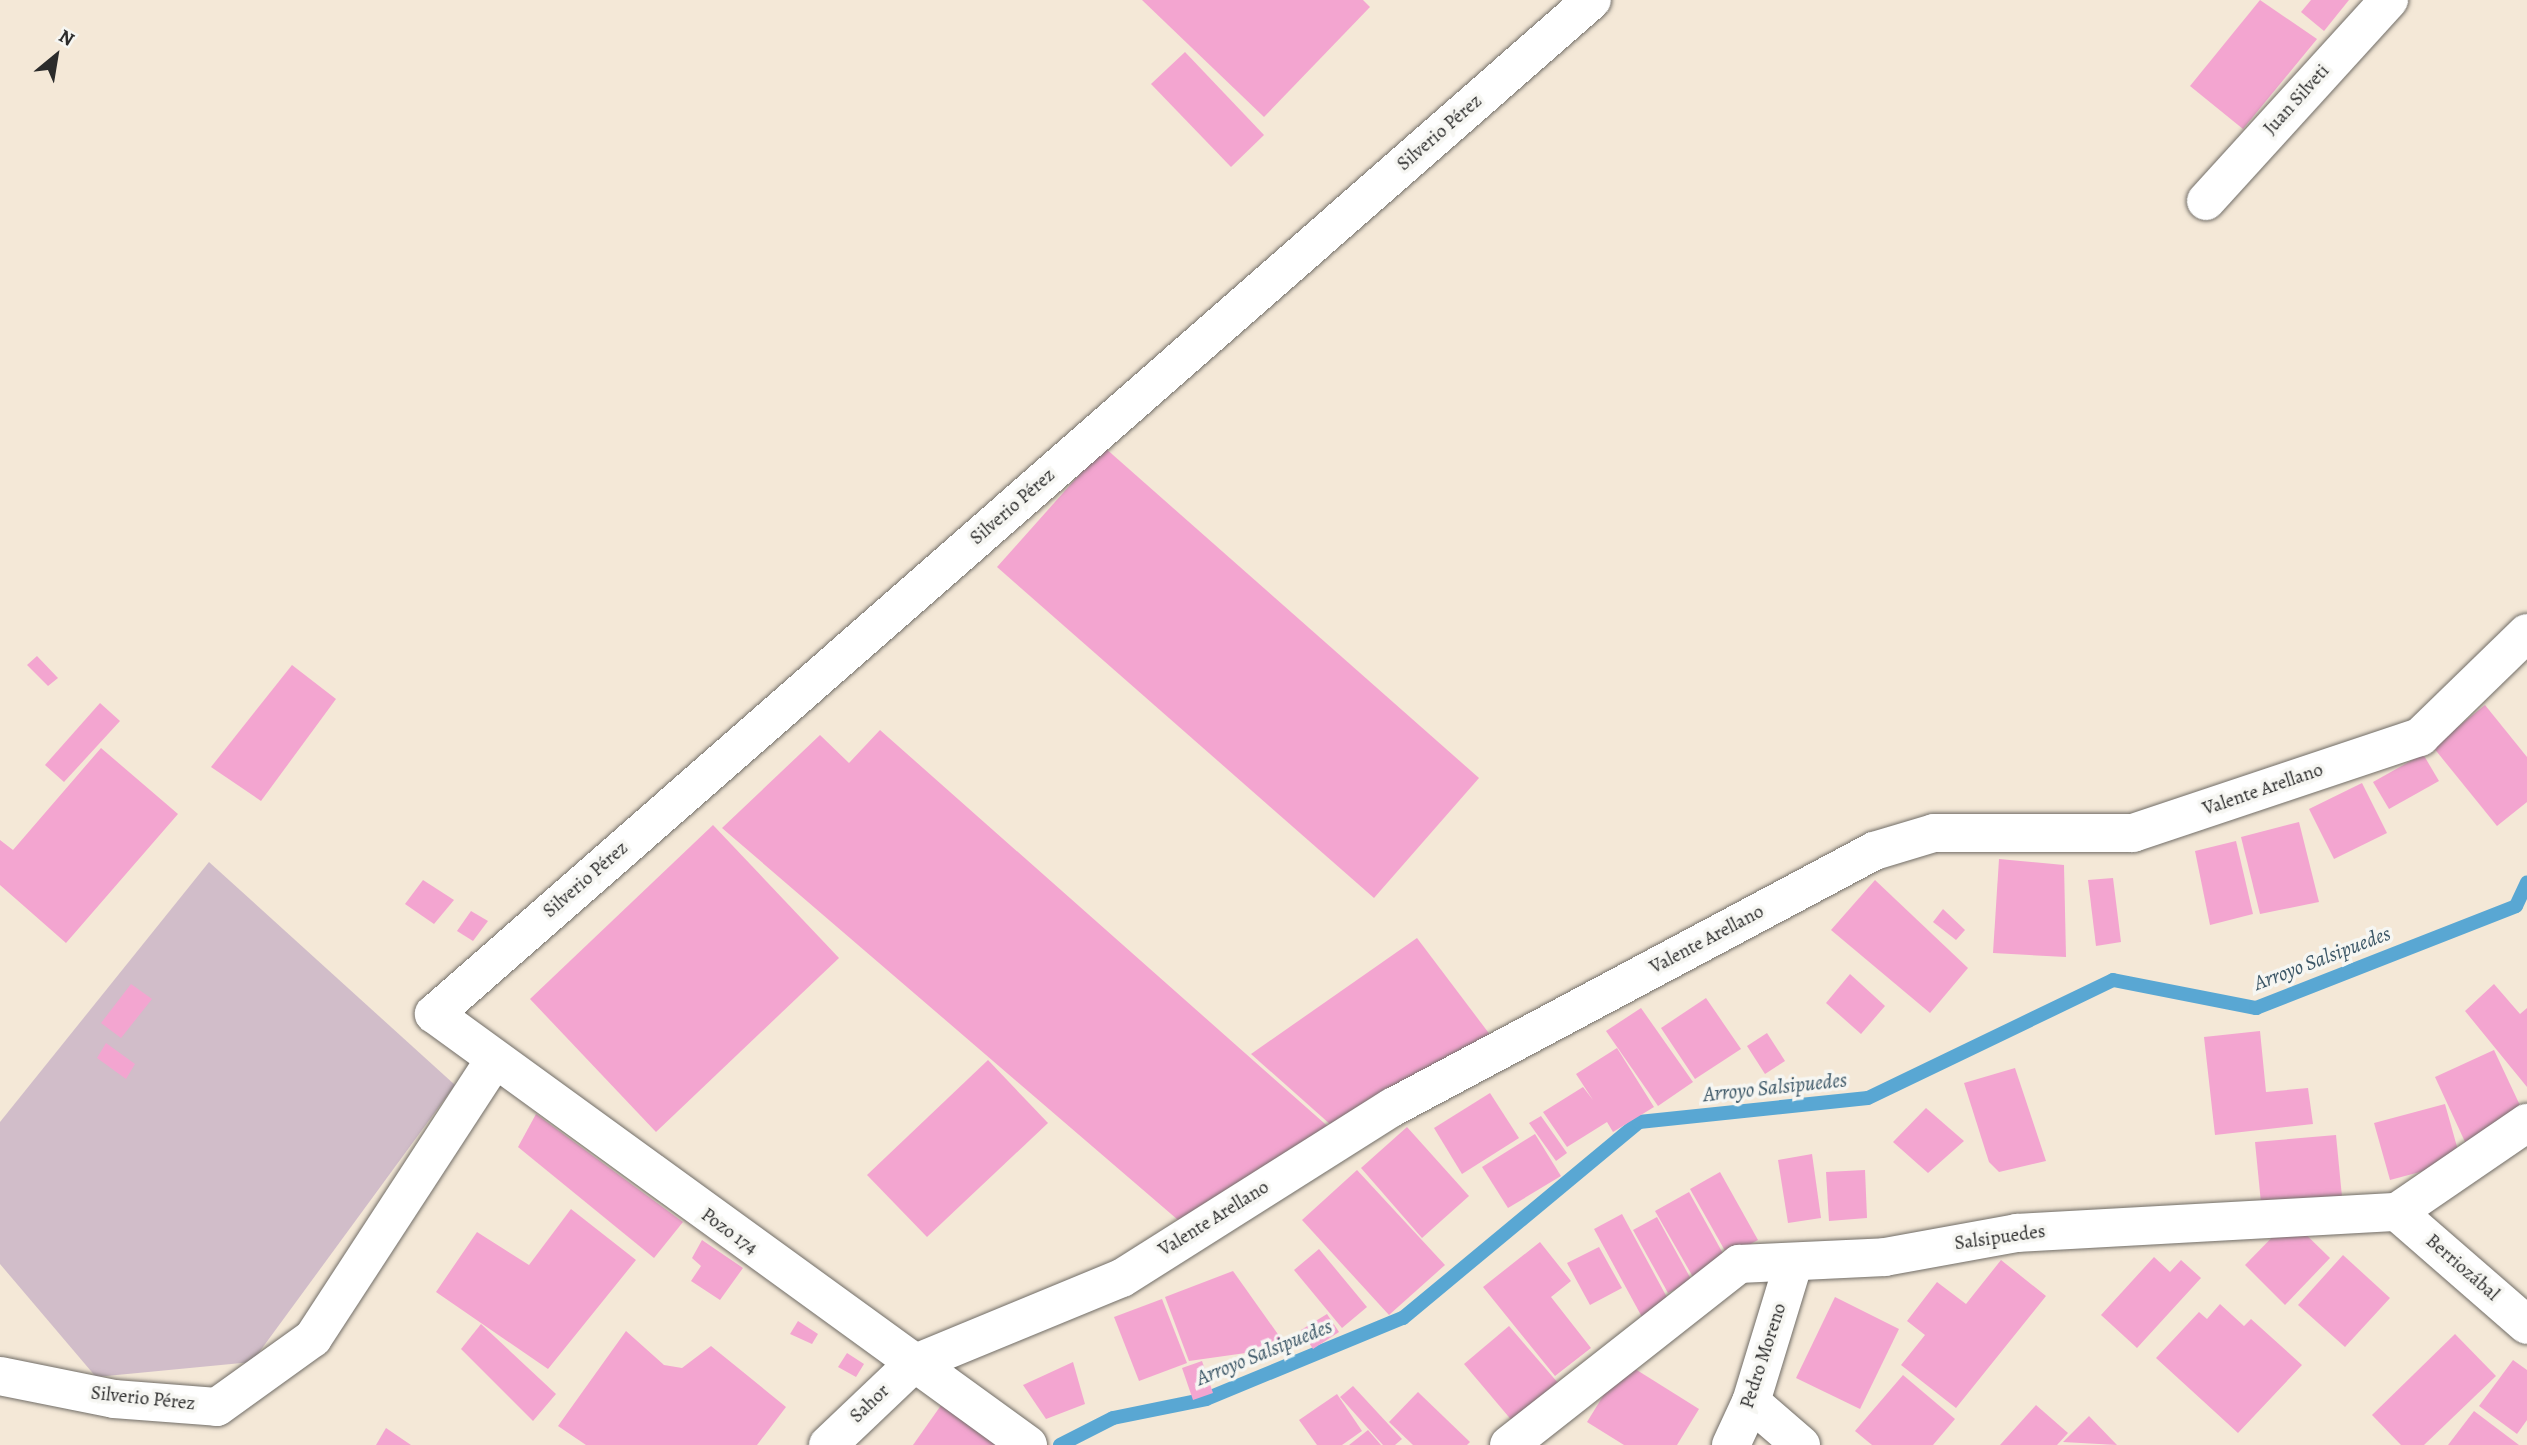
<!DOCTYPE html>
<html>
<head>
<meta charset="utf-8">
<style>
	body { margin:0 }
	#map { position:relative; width:2527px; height:1445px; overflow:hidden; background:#f4e8d7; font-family:Alegreya,serif }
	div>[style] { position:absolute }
	.industrial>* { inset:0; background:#d1bdc9 }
	.stream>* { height:14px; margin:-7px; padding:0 7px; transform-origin:7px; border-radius:7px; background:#59a7d3 }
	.building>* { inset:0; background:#f3a5d0 }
	.roads { filter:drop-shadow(0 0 2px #716d67) drop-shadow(0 0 2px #716d67) }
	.minor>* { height:38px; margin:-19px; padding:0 19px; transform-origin:19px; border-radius:19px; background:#fff }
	span { translate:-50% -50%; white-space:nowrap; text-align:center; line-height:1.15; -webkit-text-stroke:7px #f6f6f2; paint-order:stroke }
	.street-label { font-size:19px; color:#2b2b2b }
	.water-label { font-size:21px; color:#3b5666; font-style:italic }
	.north { position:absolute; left:21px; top:21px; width:70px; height:70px; -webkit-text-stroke:5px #f6f6f2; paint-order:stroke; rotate:30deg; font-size:19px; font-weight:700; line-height:28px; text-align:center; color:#2b2b2b }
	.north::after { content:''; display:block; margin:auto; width:24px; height:32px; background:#2b2b2b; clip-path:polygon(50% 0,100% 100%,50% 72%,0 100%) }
</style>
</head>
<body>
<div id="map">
	<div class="industrial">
		<div style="clip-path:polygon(209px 862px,455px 1085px,252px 1362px,96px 1377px,0 1264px,0 1122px)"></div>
	</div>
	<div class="stream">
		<div style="left:1060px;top:1445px;width:59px;rotate:-27deg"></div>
		<div style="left:1113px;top:1418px;width:95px;rotate:-11.5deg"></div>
		<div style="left:1206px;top:1399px;width:213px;rotate:-22.4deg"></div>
		<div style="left:1403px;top:1318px;width:307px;rotate:-39.7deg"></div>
		<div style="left:1639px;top:1122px;width:230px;rotate:-6deg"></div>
		<div style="left:1868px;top:1098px;width:272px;rotate:-25.7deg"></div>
		<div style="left:2113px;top:980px;width:146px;rotate:11.1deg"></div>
		<div style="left:2256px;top:1008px;width:279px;rotate:-21.4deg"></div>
		<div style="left:2516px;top:906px;width:26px;rotate:-65deg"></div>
	</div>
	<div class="building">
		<div style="clip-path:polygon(1142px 0,1363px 0,1370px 7px,1264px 117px)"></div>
		<div style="clip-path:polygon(2260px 0,2317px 39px,2243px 129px,2190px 86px)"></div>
		<div style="clip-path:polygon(2311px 0,2349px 0,2324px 31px,2301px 12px)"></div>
		<div style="clip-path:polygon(1185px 52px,1264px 135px,1231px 167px,1151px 84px)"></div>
		<div style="clip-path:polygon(1104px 447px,1479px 778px,1374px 898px,997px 567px)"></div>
		<div style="clip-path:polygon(37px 656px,58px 678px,48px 686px,27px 665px)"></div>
		<div style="clip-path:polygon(292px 665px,336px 699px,261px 801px,211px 767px)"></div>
		<div style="clip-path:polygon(100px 703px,120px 721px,64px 782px,45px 765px)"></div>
		<div style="clip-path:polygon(2485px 705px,2527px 757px,2527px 802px,2497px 826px,2433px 747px)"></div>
		<div style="clip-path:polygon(880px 730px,1341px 1138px,1192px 1232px,722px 828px,820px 735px,849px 763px)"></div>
		<div style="clip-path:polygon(101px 748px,178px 814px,66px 943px,0 885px,0 840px,13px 850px)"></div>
		<div style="clip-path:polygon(2423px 754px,2439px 781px,2389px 809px,2373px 782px)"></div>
		<div style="clip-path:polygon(2362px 783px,2387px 833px,2334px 859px,2309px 809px)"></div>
		<div style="clip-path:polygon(2299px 822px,2319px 902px,2260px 914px,2241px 837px)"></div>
		<div style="clip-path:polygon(713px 825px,839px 958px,656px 1132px,530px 999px)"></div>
		<div style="clip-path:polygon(2236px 841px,2253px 914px,2210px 925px,2195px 851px)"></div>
		<div style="clip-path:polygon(1999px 859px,2064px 865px,2066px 957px,1993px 953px)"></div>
		<div style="clip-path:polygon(2113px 878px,2121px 942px,2096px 946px,2088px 880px)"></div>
		<div style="clip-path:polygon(423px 880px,454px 900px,434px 924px,405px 904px)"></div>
		<div style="clip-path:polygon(1875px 880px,1968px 968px,1930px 1013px,1831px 930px)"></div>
		<div style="clip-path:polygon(1943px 909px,1965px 930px,1956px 940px,1933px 922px)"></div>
		<div style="clip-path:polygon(471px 911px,488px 921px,473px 941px,457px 931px)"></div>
		<div style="clip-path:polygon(1417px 938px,1494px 1040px,1340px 1133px,1251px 1054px)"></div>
		<div style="clip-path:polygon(1850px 974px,1885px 1006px,1861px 1034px,1826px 1003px)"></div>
		<div style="clip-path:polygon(131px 984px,152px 999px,121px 1038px,101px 1023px)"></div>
		<div style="clip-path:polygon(2494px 984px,2520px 1014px,2527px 1008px,2527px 1087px,2465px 1011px)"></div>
		<div style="clip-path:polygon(1706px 998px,1741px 1049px,1695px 1079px,1661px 1028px)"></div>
		<div style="clip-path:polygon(1641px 1008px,1693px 1082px,1658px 1106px,1606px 1031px)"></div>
		<div style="clip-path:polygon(2260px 1031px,2266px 1092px,2308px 1088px,2313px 1124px,2215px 1135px,2204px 1037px)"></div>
		<div style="clip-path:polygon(1767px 1033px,1785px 1061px,1765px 1074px,1747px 1046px)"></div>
		<div style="clip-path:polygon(106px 1043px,135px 1064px,126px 1079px,97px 1058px)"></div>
		<div style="clip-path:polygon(1617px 1048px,1654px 1107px,1613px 1132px,1607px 1122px,1567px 1147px,1543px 1112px,1583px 1087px,1593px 1100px,1576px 1074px)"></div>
		<div style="clip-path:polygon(2494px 1050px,2525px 1116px,2466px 1144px,2435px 1077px)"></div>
		<div style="clip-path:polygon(988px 1060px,1048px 1123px,927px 1237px,867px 1175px)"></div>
		<div style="clip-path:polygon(2015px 1068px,2046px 1161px,1999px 1172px,1989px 1162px,1964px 1083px)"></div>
		<div style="clip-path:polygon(1490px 1093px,1519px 1138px,1462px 1174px,1434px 1128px)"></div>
		<div style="clip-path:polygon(2445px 1104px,2461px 1161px,2390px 1180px,2374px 1123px)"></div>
		<div style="clip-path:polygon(1926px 1108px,1964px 1141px,1928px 1173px,1893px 1142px)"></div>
		<div style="clip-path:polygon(536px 1114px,683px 1222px,654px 1258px,518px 1147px)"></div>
		<div style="clip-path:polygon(1541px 1116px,1567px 1153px,1556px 1161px,1529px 1123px)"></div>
		<div style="clip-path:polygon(1407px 1127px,1469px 1196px,1422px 1238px,1361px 1168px)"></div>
		<div style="clip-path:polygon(1535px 1134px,1561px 1176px,1508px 1208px,1482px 1167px)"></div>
		<div style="clip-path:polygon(2336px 1135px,2342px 1197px,2261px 1203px,2255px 1142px)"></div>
		<div style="clip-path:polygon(1812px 1154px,1821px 1218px,1788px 1223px,1778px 1160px)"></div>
		<div style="clip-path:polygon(1357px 1170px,1445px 1265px,1389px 1315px,1302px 1220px)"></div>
		<div style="clip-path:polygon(1865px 1170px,1867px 1218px,1829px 1221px,1826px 1172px)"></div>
		<div style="clip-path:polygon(1720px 1172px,1758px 1240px,1728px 1256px,1690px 1189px)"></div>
		<div style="clip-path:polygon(1689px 1192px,1726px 1259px,1693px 1277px,1655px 1211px)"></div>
		<div style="clip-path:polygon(571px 1209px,636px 1260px,548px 1369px,436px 1292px,477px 1232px,529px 1265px)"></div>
		<div style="clip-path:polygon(1622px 1214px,1670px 1303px,1642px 1317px,1594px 1229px)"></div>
		<div style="clip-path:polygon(1657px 1217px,1692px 1281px,1668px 1293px,1633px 1230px)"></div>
		<div style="clip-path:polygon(2290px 1219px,2330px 1258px,2285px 1305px,2245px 1265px)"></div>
		<div style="clip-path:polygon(702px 1240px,743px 1268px,720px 1300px,691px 1281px,701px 1266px,692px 1258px)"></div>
		<div style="clip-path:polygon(1540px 1242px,1571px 1281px,1551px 1297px,1591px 1348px,1555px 1376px,1483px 1287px)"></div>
		<div style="clip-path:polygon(1599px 1247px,1622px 1288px,1590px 1305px,1567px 1263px)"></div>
		<div style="clip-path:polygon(1319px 1249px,1367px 1307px,1342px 1328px,1294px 1270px)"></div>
		<div style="clip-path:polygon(2343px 1255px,2390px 1298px,2345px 1347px,2298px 1305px)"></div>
		<div style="clip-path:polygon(2154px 1257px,2170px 1272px,2181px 1260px,2201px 1278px,2137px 1348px,2101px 1315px)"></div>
		<div style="clip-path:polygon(2001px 1260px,2046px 1296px,1956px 1408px,1901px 1365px,1925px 1335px,1907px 1321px,1937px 1282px,1966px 1304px)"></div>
		<div style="clip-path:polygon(1233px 1271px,1287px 1347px,1189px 1361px,1165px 1297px)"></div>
		<div style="clip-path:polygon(1835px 1297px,1899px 1329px,1860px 1409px,1796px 1378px)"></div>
		<div style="clip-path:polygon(1162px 1299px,1187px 1363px,1139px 1381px,1114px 1317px)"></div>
		<div style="clip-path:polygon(2220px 1304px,2244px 1326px,2251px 1319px,2302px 1365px,2238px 1433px,2156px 1358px,2199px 1312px,2207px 1319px)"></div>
		<div style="clip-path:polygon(1327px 1314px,1339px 1332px,1313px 1349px,1301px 1330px)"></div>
		<div style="clip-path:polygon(798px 1321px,818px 1334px,812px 1344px,790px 1334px)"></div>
		<div style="clip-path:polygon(481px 1324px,556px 1394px,533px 1421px,461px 1349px)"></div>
		<div style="clip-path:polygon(1509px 1326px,1565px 1391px,1519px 1429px,1464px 1364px)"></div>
		<div style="clip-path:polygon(626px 1331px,664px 1365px,682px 1368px,711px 1346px,786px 1407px,757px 1445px,586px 1445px,558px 1426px)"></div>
		<div style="clip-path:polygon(2455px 1334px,2496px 1376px,2424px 1445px,2401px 1445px,2372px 1415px)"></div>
		<div style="clip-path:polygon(847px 1353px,864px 1364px,856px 1377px,838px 1367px)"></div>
		<div style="clip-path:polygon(2513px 1360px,2527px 1370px,2527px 1420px,2517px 1434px,2479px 1406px)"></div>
		<div style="clip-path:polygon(1202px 1361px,1213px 1393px,1193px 1400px,1182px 1368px)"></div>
		<div style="clip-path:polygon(1073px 1362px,1085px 1404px,1046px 1419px,1023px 1385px)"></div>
		<div style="clip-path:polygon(1624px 1362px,1699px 1409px,1677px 1445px,1624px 1445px,1587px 1422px)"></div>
		<div style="clip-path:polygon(1903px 1375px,1955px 1419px,1933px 1445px,1872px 1445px,1855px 1431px)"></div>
		<div style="clip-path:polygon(1353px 1386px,1402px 1439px,1395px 1445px,1383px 1445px,1340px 1397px)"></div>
		<div style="clip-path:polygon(1418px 1392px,1470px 1442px,1467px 1445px,1413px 1445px,1389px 1422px)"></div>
		<div style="clip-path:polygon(949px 1394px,1009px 1445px,913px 1445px)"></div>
		<div style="clip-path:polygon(1337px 1394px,1362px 1431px,1342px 1445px,1317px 1445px,1299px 1420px)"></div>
		<div style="clip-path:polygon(2036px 1405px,2068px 1433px,2057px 1445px,2000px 1445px)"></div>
		<div style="clip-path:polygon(2474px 1411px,2519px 1445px,2448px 1445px)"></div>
		<div style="clip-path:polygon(2089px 1416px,2117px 1445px,2063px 1442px)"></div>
		<div style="clip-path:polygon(386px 1428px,411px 1445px,376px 1445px)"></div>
		<div style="clip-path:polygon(1368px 1430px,1381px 1445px,1349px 1445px)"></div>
	</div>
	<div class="roads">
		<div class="minor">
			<div style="left:2206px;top:201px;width:272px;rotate:-47.7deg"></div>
			<div style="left:2397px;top:1212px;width:172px;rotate:41deg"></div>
			<div style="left:0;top:1376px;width:116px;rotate:11.4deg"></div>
			<div style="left:114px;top:1399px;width:103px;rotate:4.4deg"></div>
			<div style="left:217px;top:1407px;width:118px;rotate:-35.7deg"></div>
			<div style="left:313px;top:1338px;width:330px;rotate:-56.9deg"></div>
			<div style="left:1751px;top:1402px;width:66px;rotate:40.7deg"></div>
			<div style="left:828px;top:1445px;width:117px;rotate:-43.6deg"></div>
			<div style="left:913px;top:1364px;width:226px;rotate:-22.4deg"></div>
			<div style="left:1122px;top:1278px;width:320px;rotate:-32.3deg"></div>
			<div style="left:1393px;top:1107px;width:545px;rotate:-28.02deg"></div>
			<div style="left:1874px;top:851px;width:63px;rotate:-16.7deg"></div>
			<div style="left:1934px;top:833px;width:199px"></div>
			<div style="left:2133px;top:833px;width:303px;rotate:-18.5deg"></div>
			<div style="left:2420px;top:737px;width:149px;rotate:-44.2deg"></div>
			<div style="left:1028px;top:1445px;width:734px;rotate:-144.04deg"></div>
			<div style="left:434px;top:1014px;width:1539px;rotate:-41.21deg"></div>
			<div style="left:1509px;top:1445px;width:293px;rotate:-38.2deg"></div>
			<div style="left:1739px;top:1264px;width:146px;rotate:-2.7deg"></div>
			<div style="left:1885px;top:1257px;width:134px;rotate:-10.3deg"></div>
			<div style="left:2017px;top:1233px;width:381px;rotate:-3.2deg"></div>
			<div style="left:2397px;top:1212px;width:158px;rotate:-34.4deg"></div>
			<div style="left:1731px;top:1445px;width:47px;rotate:-65.1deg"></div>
			<div style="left:1751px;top:1402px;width:143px;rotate:-73deg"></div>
		</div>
	</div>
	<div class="street-label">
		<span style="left:2297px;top:100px;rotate:-48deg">Juan Silveti</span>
		<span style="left:1440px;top:133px;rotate:-41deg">Silverio Pérez</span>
		<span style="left:1013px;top:507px;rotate:-41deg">Silverio Pérez</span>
		<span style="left:2263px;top:790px;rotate:-19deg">Valente Arellano</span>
		<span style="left:586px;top:880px;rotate:-41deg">Silverio Pérez</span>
		<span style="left:1707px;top:940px;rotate:-28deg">Valente Arellano</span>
		<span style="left:1214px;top:1219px;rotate:-32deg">Valente Arellano</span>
		<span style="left:729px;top:1232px;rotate:36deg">Pozo 174</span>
		<span style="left:2000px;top:1238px;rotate:-8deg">Salsipuedes</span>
		<span style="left:2462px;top:1268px;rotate:41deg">Berriozábal</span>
		<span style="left:1764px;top:1356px;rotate:-72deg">Pedro Moreno</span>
		<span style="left:143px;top:1399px;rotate:6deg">Silverio Pérez</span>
		<span style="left:870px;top:1404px;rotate:-44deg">Sahor</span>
	</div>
	<div class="water-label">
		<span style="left:2322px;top:958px;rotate:-21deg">Arroyo Salsipuedes</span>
		<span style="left:1775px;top:1087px;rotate:-6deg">Arroyo Salsipuedes</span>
		<span style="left:1264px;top:1352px;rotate:-22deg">Arroyo Salsipuedes</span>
	</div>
	<div class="north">N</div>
</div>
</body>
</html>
